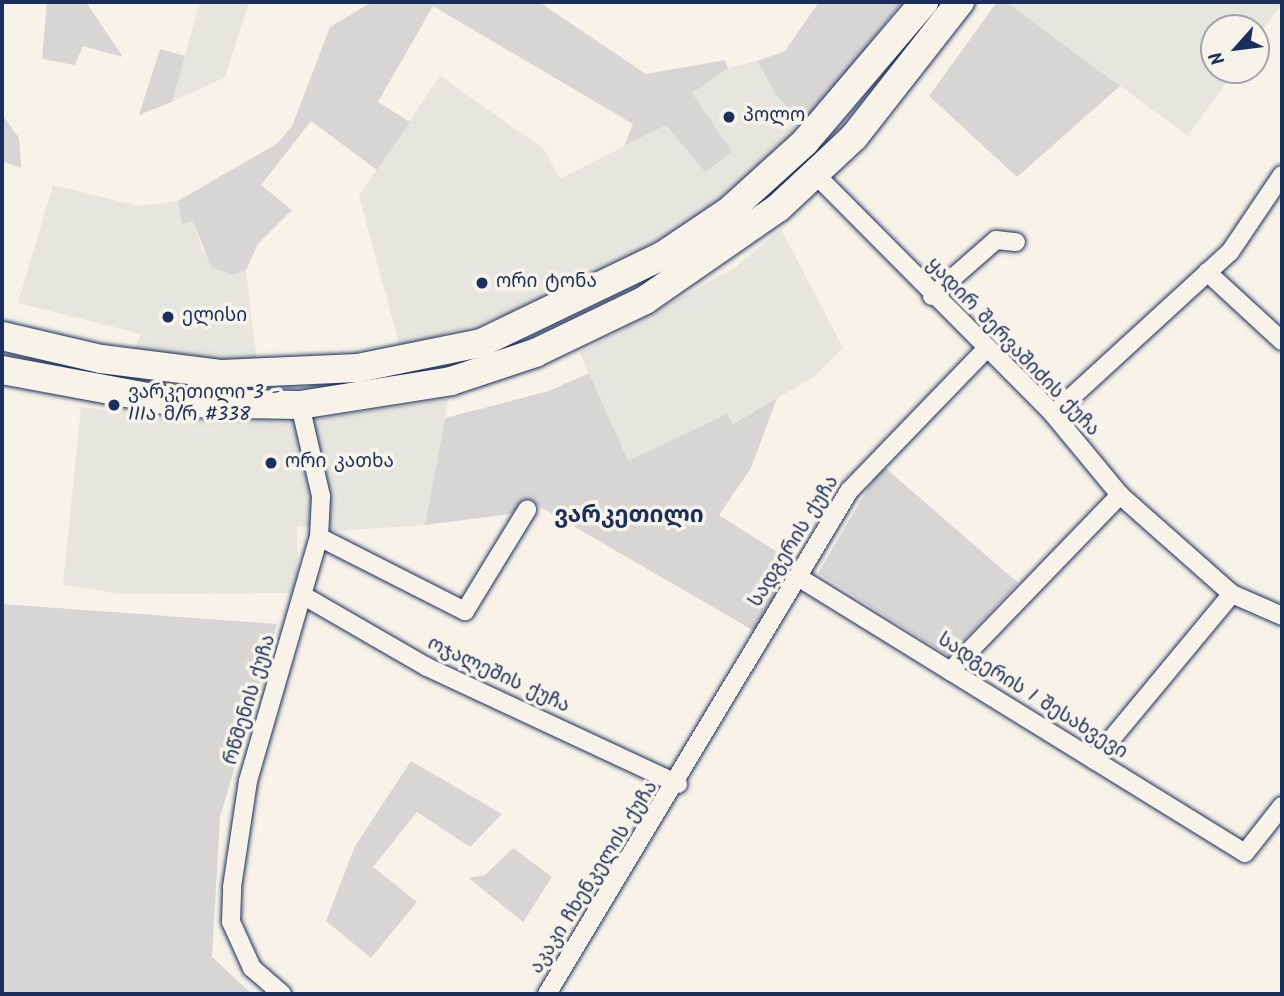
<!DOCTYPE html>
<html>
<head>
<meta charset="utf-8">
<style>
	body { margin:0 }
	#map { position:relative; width:1284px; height:996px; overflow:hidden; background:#f7f3e8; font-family:Kalam,"Noto Sans Georgian",sans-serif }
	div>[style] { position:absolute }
	.built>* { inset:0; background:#e6e5de }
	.green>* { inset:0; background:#d7d6d4 }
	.roads { filter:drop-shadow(0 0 2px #1b2f5e) drop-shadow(0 0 2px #1b2f5e) }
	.street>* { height:18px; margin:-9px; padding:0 9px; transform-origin:9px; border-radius:9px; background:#f7f3e8 }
	.primary>* { height:28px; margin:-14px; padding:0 14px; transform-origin:14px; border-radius:14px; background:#f7f3e8 }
	.dots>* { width:19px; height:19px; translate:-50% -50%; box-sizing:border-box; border:4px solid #f7f3e8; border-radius:50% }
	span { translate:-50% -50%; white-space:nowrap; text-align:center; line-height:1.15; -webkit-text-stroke:7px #f7f3e8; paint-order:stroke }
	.poi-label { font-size:19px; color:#1b2f5e }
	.left { translate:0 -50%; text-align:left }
	.street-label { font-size:19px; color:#1b2f5e }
	.quarter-label { font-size:23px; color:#1b2f5e; font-weight:700 }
	.frame { position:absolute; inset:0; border:4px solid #1b2f5e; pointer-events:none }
	.north { position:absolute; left:1200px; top:14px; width:70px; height:70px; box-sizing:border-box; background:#f7f3e8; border:2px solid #9fa5b1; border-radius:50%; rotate:242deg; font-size:19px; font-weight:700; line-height:28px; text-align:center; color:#1b2f5e }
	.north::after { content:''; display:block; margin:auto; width:24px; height:32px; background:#1b2f5e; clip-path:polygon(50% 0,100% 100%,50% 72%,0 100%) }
</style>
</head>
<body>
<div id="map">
	<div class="built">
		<div style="clip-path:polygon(200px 2px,249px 2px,225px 77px,172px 102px)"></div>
		<div style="clip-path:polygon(1006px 2px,1282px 2px,1282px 3px,1256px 40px,1256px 28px,1214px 28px,1214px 70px,1235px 70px,1188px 136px)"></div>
		<div style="clip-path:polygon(757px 61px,776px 95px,805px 125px,705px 212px,610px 269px,514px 313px,400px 347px,359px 196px,440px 76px,544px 149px,560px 179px,666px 125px,705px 172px,691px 93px,728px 68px)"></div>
		<div style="clip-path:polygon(53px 185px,139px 206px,178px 201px,183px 224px,193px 221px,203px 253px,233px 275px,246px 270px,257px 364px,133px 353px,141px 334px,18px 303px)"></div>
		<div style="clip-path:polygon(781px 229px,843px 348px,814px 377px,732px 424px,727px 414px,628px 462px,580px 353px,736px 267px)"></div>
		<div style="clip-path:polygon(448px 399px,425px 525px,335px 531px,297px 526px,298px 593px,121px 594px,63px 585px,81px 407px,193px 421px,297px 422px)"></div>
	</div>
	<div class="green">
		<div style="clip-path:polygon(47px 2px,86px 2px,123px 57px,83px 46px,75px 65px,42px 59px)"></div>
		<div style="clip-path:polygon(372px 2px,539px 2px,646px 74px,725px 60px,728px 68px,692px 93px,732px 152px,705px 172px,666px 125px,624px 146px,633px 124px,433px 6px,378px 102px,410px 122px,377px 170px,311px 121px,261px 185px,292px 210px,258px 244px,246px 270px,233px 275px,211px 267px,193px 221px,182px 224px,178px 201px,278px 143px,292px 126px,330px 27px)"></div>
		<div style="clip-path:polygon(819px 2px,902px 2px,805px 125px,776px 95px,757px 61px,785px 51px)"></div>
		<div style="clip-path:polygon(997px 2px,1006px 2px,1120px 86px,1017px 177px,929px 96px)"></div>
		<div style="clip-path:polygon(160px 49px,185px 56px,172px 102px,139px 115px)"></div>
		<div style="clip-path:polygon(2px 114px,19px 138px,21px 168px,2px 161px)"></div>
		<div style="clip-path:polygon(589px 373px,628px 461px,727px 414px,733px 424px,777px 398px,751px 468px,719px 515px,796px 564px,756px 632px,530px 501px,510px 514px,425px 525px,445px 418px,549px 391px)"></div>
		<div style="clip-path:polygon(882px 465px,1018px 583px,949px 656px,818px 573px)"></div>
		<div style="clip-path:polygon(2px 604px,277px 624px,220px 817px,212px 957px,252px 994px,2px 994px)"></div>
		<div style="clip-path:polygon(411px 761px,502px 814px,470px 847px,417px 812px,373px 867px,417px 902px,371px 958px,326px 921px,355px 846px)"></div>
		<div style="clip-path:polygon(513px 848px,552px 877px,523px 922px,469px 878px,485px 875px)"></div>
	</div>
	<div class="roads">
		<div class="street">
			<div style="left:817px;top:176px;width:335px;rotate:45.2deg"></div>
			<div style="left:1053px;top:414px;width:105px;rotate:50.4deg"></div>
			<div style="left:1120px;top:495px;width:149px;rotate:41.5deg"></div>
			<div style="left:1232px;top:594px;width:55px;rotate:23.7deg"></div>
			<div style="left:1207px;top:272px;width:102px;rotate:42.6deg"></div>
			<div style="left:932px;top:296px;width:85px;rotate:-41.2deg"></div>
			<div style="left:996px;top:240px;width:20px;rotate:6deg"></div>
			<div style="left:1053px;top:414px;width:240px;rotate:-42.5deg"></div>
			<div style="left:1230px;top:252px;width:93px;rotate:-56deg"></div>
			<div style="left:319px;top:537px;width:164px;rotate:26.9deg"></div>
			<div style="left:465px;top:611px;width:119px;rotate:-58.5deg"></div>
			<div style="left:798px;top:577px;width:525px;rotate:31.69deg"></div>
			<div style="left:1245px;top:853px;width:60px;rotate:-51.8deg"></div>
			<div style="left:304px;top:596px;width:142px;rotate:30deg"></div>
			<div style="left:427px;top:667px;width:277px;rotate:25deg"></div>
			<div style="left:950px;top:671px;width:245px;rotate:-46deg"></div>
			<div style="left:1094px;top:760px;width:216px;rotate:-50.3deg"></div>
			<div style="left:282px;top:994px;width:40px;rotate:-139deg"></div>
			<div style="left:252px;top:968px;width:51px;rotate:-114.5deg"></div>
			<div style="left:231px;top:922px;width:35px;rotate:-88deg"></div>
			<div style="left:232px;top:887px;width:107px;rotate:-81.4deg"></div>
			<div style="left:248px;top:781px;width:254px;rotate:-73.8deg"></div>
			<div style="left:319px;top:537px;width:41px;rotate:-87.2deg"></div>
			<div style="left:321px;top:496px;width:93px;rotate:-103deg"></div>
			<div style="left:547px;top:994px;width:587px;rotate:-59.02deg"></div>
			<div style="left:849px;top:491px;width:196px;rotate:-46deg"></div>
		</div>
		<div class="primary">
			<div style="left:2px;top:336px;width:102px;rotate:13.1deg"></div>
			<div style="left:101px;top:359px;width:122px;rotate:7.1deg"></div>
			<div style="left:222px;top:374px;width:136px;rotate:-2.5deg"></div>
			<div style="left:358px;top:368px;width:126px;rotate:-11.5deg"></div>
			<div style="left:481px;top:343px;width:201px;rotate:-25.7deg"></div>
			<div style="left:662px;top:256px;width:81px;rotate:-33.9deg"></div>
			<div style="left:729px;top:211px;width:103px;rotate:-42.2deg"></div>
			<div style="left:805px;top:142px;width:184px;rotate:-49.6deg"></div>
			<div style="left:2px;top:370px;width:181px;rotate:10.5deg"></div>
			<div style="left:180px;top:403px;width:120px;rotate:1deg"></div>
			<div style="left:300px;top:405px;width:153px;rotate:-9deg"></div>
			<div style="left:451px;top:381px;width:89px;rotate:-18.4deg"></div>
			<div style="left:535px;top:353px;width:122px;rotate:-25.7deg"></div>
			<div style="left:645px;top:300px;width:162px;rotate:-34.7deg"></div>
			<div style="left:778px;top:208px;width:104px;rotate:-43.1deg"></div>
			<div style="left:854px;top:137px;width:172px;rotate:-51.9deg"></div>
		</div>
	</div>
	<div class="dots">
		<div style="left:729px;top:117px;background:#1b2f5e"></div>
		<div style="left:482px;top:283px;background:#1b2f5e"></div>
		<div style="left:168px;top:317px;background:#1b2f5e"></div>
		<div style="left:114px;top:405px;background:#1b2f5e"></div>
		<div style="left:271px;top:463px;background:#1b2f5e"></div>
	</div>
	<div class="poi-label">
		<span class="left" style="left:743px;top:117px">პოლო</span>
		<span class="left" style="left:496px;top:283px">ორი ტონა</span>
		<span class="left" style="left:182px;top:317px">ელისი</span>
		<span class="left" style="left:128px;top:405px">ვარკეთილი 3 -<br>IIIა მ/რ #338</span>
		<span class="left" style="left:285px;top:463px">ორი კათხა</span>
	</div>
	<div class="street-label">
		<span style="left:1012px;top:348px;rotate:46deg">ყადირ შერვაშიძის ქუჩა</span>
		<span style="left:795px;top:542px;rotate:-58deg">სადგერის ქუჩა</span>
		<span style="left:498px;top:676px;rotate:25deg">ოჯალეშის ქუჩა</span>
		<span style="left:1032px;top:697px;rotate:32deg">სადგერის I შესახვევი</span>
		<span style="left:251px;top:700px;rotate:-73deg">რწმენის ქუჩა</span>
		<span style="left:595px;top:878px;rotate:-58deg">აკაკი ჩხენკელის ქუჩა</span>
	</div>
	<div class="quarter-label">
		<span style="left:629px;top:516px">ვარკეთილი</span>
	</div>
	<div class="frame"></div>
	<div class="north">N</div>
</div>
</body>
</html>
